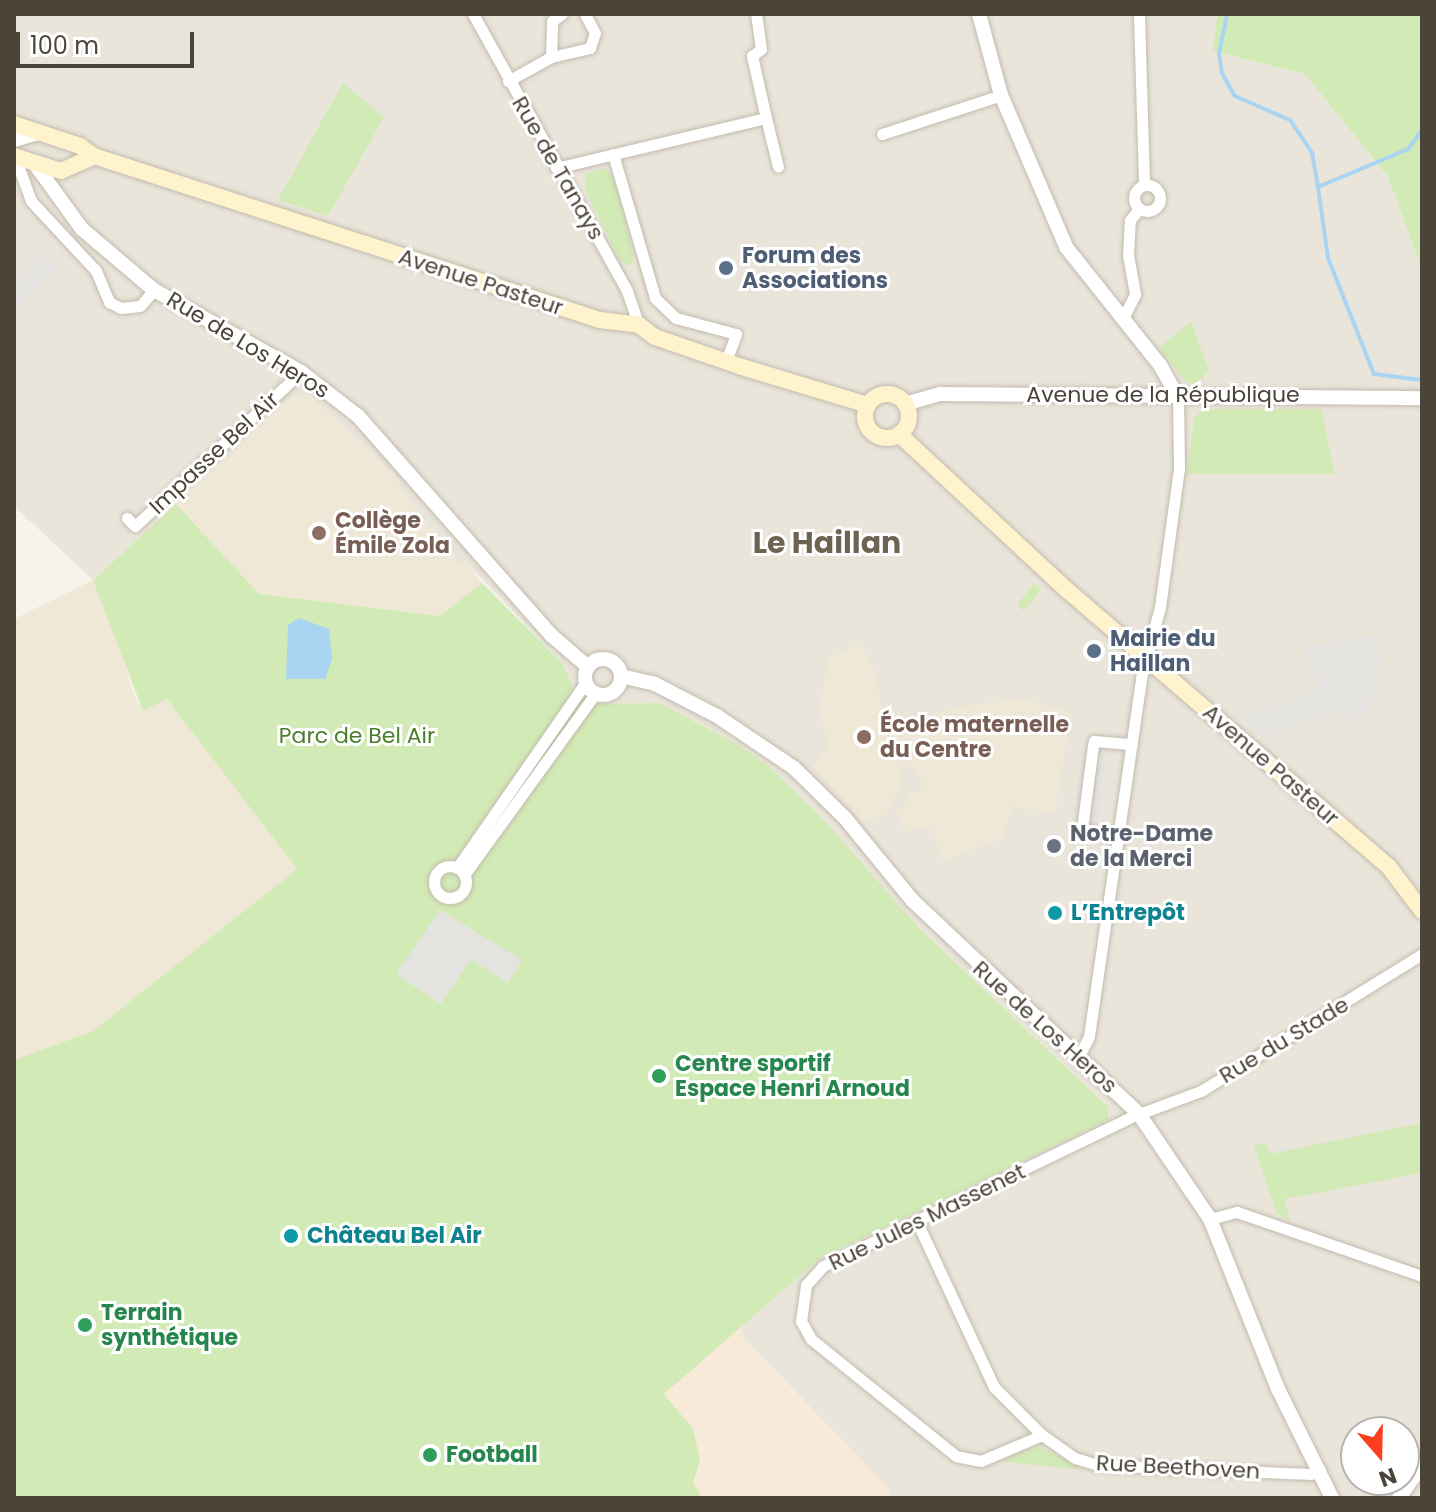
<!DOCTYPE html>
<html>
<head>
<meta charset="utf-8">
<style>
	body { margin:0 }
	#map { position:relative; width:1436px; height:1512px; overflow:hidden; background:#f6f3ec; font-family:Poppins,sans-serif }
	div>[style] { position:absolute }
	.residential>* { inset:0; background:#eae5da }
	.commercial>* { inset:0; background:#f7ead8 }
	.education>* { inset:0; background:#efe8d6 }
	.green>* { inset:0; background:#d2eab5 }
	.parking>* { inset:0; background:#e5e3e0 }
	.water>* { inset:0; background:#a9d4f2 }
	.stream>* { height:4px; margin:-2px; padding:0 2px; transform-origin:2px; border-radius:2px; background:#a9d4f2 }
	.roads { filter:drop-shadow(0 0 2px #c2bbae) drop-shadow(0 0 2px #c2bbae) }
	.minor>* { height:11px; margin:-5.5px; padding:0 5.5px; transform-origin:5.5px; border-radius:5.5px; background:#fff }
	.minor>.ring { margin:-5.5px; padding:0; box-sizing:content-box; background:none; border:11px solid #fff; border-radius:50% }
	.tertiary>* { height:14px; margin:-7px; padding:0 7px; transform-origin:7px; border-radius:7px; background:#fff }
	.tertiary>.ring { margin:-7px; padding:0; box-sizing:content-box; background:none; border:14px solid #fff; border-radius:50% }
	.secondary>* { height:16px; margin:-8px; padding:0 8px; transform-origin:8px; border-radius:8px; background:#fff3cd }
	.secondary>.ring { margin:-8px; padding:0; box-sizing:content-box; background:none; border:16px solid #fff3cd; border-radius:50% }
	.dots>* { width:22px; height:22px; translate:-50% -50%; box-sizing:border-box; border:4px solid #fff; border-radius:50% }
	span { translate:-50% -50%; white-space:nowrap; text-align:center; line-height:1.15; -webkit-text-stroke:6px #fff; paint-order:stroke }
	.street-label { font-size:22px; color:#4b4439 }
	.service-label { font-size:22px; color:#4e5e75; font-weight:700 }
	.left { translate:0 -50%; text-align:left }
	.education-label { font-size:22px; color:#785e54; font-weight:700 }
	.park-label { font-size:22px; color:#4a7f2a }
	.worship-label { font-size:22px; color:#5b616d; font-weight:700 }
	.culture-label { font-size:22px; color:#0d838f; font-weight:700 }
	.leisure-label { font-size:22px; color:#27864d; font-weight:700 }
	.district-label { font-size:30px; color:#6e6250; font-weight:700 }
	.frame { position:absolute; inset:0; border:16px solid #4b4439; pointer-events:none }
	.north { position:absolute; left:1340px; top:1416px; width:80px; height:80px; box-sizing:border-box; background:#fff; border:2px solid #b7b4b0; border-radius:50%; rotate:160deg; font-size:22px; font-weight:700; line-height:32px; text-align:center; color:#4b4439 }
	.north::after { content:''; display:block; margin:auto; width:28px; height:36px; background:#fc3f1d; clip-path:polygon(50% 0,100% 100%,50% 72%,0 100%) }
	.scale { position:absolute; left:16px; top:32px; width:178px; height:36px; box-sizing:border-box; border:4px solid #4b4439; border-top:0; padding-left:10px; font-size:24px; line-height:28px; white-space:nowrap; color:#4b4439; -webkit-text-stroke:6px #fff; paint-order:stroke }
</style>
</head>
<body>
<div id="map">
	<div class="residential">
		<div style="clip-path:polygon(evenodd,14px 14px,1217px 14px,1214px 51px,1305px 74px,1388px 177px,1422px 269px,1422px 1498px,890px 1498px,889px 1489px,746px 1340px,739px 1323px,820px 1258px,1108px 1120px,1108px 1107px,920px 929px,766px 764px,659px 703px,580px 704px,563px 664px,468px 564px,458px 563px,402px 492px,395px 476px,310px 396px,290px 399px,93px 580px,14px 506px,14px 14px,1356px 1432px,1404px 1432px,1404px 1480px,1356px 1480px,1356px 1432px)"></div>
	</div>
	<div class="commercial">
		<div style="clip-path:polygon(739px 1323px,746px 1340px,889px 1489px,890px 1498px,560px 1498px,557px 1494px)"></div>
	</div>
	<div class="education">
		<div style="clip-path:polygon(310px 396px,395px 476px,402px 492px,458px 563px,468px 564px,482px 583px,441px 616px,259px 594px,176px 504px,290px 399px)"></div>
		<div style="clip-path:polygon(93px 580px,109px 610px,134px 696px,143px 710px,167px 698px,297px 869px,93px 1031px,14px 1060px,14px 619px)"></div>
		<div style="clip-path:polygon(859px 643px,874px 668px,881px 707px,890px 705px,900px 727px,956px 707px,1023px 699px,1071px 713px,1055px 813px,1012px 806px,1002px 839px,943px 860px,932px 826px,908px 832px,903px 826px,896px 809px,905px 807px,908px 795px,921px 791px,923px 783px,903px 754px,901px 782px,886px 815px,861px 821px,813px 766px,828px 746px,820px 709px,828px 658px)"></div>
	</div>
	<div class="green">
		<div style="clip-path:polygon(1217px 14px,1422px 14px,1422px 269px,1388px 177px,1305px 74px,1213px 51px)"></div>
		<div style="clip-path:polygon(343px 83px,384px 117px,328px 216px,278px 200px)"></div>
		<div style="clip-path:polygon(604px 168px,614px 178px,634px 257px,630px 266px,621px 262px,585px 190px,586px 174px)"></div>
		<div style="clip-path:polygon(1191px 322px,1209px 371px,1196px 384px,1186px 382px,1159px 347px)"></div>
		<div style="clip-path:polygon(1204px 409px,1321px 409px,1335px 474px,1187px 474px,1194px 418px)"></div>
		<div style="clip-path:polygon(176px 504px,259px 594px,440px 616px,482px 583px,563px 664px,580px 704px,659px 703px,733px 742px,766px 764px,821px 817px,920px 929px,1108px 1107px,1108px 1120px,820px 1258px,664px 1394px,693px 1429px,700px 1460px,693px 1483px,702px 1498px,14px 1498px,14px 1060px,93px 1031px,297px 869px,167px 699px,143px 711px,93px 580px)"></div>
		<div style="clip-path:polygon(1034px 583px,1041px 589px,1024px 611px,1017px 605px)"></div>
		<div style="clip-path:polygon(1422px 1123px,1422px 1173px,1284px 1199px,1290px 1221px,1277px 1214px,1254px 1147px,1265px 1142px,1270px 1154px)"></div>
		<div style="clip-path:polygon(1038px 1447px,1078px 1464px,1078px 1469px,1005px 1462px,1005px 1456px)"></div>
	</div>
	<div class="parking">
		<div style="clip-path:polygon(45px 252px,59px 267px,14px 310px,14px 282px)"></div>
		<div style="clip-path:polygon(1376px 636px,1382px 667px,1372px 670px,1380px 699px,1369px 701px,1370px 709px,1350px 721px,1338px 710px,1262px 737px,1241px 718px,1318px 688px,1304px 646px)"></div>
		<div style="clip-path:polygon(1084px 744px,1108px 748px,1097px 825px,1073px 822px)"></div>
		<div style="clip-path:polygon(440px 910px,522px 960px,508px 983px,471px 959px,441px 1004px,396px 974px)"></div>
	</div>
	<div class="water">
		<div style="clip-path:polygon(299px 618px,329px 629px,332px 659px,325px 679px,286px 679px,288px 625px)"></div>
	</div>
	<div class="stream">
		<div style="left:1227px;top:14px;width:41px;rotate:101.3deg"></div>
		<div style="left:1219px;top:54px;width:19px;rotate:81deg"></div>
		<div style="left:1222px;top:73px;width:26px;rotate:61deg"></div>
		<div style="left:1235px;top:96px;width:60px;rotate:23.6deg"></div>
		<div style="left:1290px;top:120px;width:40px;rotate:56deg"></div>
		<div style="left:1312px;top:153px;width:35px;rotate:80deg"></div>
		<div style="left:1422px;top:130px;width:24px;rotate:126deg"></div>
		<div style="left:1408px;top:149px;width:98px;rotate:157.1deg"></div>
		<div style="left:1318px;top:187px;width:72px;rotate:82deg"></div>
		<div style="left:1328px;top:258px;width:125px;rotate:68.4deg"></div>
		<div style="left:1374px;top:374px;width:48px;rotate:7.1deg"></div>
	</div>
	<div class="roads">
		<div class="minor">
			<div style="left:473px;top:14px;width:317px;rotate:60.9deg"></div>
			<div style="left:627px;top:291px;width:36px;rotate:71deg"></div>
			<div style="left:1139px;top:14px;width:171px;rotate:88.3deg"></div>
			<div style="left:551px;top:57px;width:36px;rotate:-88deg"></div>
			<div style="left:552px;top:21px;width:12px;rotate:-35deg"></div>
			<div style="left:508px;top:81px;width:49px;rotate:-29.2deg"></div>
			<div style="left:551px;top:57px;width:40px;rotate:-13deg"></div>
			<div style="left:590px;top:48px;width:16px;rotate:-72deg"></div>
			<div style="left:595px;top:33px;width:21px;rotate:-118deg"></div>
			<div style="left:766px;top:118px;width:50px;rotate:76.2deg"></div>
			<div style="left:882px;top:134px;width:125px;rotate:-18.1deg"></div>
			<div style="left:613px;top:154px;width:150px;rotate:73.7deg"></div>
			<div style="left:655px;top:298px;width:29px;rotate:44deg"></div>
			<div style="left:676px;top:318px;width:62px;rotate:14.9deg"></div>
			<div style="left:736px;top:334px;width:30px;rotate:110deg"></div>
			<div style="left:15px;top:157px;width:47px;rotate:70deg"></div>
			<div style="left:31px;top:201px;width:96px;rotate:47.1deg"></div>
			<div style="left:96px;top:271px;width:34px;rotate:67deg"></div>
			<div style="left:109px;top:302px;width:13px;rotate:27deg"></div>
			<div style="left:121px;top:308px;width:19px;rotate:-6deg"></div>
			<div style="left:140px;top:306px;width:21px;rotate:-49deg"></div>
			<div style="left:556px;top:168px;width:216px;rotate:-13.4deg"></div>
			<div style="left:766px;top:118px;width:64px;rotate:-102.7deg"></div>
			<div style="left:752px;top:56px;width:11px;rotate:-38deg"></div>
			<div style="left:761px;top:49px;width:35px;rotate:-98deg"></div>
			<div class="ring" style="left:1134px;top:185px;width:15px;height:15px"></div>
			<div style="left:1123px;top:318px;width:27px;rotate:-63deg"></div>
			<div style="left:1135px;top:294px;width:39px;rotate:-100deg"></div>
			<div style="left:1128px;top:256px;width:36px;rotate:-87deg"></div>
			<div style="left:1130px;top:220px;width:14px;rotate:-51deg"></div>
			<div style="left:127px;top:518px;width:11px;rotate:45deg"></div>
			<div style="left:135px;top:526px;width:226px;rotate:-42.9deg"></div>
			<div style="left:1118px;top:837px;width:37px;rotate:-167deg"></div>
			<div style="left:1082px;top:829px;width:84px;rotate:-82.5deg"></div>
			<div style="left:1093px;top:746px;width:5px;rotate:-79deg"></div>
			<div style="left:1094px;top:741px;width:38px;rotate:5deg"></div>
			<div class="ring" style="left:434px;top:866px;width:21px;height:21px"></div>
			<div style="left:457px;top:868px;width:225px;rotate:-55.3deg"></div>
			<div style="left:464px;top:875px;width:223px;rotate:-54.1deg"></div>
			<div style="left:1079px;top:1056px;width:22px;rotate:-63deg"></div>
			<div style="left:1089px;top:1036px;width:362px;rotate:-81.7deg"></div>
			<div style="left:1141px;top:678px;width:73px;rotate:-75deg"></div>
			<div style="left:1160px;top:607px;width:139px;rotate:-82.2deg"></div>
			<div style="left:1179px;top:469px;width:72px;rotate:-90.8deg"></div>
			<div style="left:1210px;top:1219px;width:28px;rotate:-15deg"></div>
			<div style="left:1237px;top:1212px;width:196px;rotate:19.1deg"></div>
			<div style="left:917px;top:1222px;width:182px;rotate:65deg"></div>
			<div style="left:994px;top:1387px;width:68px;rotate:45deg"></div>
			<div style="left:1042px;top:1435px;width:40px;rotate:34.9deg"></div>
			<div style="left:1075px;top:1458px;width:24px;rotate:17deg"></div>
			<div style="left:1098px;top:1465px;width:213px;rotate:2.4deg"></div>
			<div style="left:1311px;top:1474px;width:10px;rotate:-24deg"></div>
			<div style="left:1042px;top:1435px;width:66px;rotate:156.9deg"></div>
			<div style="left:981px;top:1461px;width:25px;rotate:-169deg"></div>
			<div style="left:956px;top:1456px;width:186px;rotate:-141.1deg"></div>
			<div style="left:811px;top:1339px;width:21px;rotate:-119deg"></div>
			<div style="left:801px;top:1321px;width:36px;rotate:-82deg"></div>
			<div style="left:806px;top:1285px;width:25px;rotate:-48deg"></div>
			<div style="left:823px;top:1266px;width:342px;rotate:-25.8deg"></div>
			<div style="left:1131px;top:1117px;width:75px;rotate:-20.4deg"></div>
			<div style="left:1201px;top:1091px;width:260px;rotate:-31.8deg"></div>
		</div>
		<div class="tertiary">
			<div style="left:979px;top:14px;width:84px;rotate:74.8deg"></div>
			<div style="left:1001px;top:95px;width:165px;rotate:66.8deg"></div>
			<div style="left:1066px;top:247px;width:151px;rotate:51.5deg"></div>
			<div style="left:1160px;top:365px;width:37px;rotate:61deg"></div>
			<div style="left:14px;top:140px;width:25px;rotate:-16deg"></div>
			<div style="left:37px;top:167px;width:77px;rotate:54deg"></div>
			<div style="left:82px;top:229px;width:94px;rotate:40.3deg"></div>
			<div style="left:154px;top:290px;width:168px;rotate:29.2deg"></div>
			<div style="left:301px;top:372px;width:72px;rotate:37.7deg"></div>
			<div style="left:358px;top:416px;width:292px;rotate:48.6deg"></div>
			<div style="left:551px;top:635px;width:49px;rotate:40.9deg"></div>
			<div style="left:905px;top:404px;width:37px;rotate:-16deg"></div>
			<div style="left:941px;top:394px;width:481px;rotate:0.5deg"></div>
			<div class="ring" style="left:585px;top:659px;width:22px;height:22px"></div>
			<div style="left:621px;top:676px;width:35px;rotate:13deg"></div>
			<div style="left:655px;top:684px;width:70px;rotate:27.3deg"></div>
			<div style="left:717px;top:716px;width:93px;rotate:34deg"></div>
			<div style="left:794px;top:768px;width:71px;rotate:44.4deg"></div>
			<div style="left:845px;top:818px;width:107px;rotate:50.7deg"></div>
			<div style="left:913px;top:901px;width:311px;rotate:43.3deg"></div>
			<div style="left:1139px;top:1114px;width:127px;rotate:55.9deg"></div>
			<div style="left:1210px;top:1219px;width:183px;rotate:68.2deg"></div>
			<div style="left:1278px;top:1389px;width:122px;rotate:63.6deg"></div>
			<div style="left:1399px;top:1498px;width:40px;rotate:-55.1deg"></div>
		</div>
		<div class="secondary">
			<div style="left:14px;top:124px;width:70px;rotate:18.4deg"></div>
			<div style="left:80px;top:146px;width:17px;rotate:36deg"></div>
			<div style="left:94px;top:156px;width:532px;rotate:17.96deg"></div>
			<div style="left:600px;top:320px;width:39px;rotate:7deg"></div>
			<div style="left:639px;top:325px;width:20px;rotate:37deg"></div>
			<div style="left:655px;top:337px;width:92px;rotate:19deg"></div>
			<div style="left:742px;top:367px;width:132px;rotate:16.8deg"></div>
			<div style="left:14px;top:156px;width:49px;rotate:17.7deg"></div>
			<div style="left:61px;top:171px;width:36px;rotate:-24deg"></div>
			<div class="ring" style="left:865px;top:394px;width:28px;height:28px"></div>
			<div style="left:899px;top:434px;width:229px;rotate:42.9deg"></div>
			<div style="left:1067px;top:590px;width:425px;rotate:40.7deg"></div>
			<div style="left:1389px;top:867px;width:55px;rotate:53.1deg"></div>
		</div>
	</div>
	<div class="dots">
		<div style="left:726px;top:268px;background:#5c6f8a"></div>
		<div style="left:319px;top:533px;background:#8d6e63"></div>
		<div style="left:1094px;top:651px;background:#5c6f8a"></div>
		<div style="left:864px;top:737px;background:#8d6e63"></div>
		<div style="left:1054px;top:846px;background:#6b7280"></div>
		<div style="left:1055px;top:913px;background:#0f9aa8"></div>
		<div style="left:659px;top:1076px;background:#2e9e5b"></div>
		<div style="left:291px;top:1236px;background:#0f9aa8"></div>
		<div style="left:85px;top:1325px;background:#2e9e5b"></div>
		<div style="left:430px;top:1455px;background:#2e9e5b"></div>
	</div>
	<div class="street-label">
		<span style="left:558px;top:168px;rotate:60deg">Rue de Tanays</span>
		<span style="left:481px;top:282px;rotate:18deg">Avenue Pasteur</span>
		<span style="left:248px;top:345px;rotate:31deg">Rue de Los Heros</span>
		<span style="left:1163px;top:395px">Avenue de la République</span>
		<span style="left:214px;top:453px;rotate:-43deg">Impasse Bel Air</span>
		<span style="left:1271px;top:765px;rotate:41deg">Avenue Pasteur</span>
		<span style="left:1045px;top:1027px;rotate:42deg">Rue de Los Heros</span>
		<span style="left:1284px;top:1040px;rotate:-31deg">Rue du Stade</span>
		<span style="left:927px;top:1217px;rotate:-26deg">Rue Jules Massenet</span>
		<span style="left:1178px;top:1467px;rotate:3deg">Rue Beethoven</span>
	</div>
	<div class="service-label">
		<span class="left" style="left:742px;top:268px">Forum des<br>Associations</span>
		<span class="left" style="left:1110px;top:651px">Mairie du<br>Haillan</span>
	</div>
	<div class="education-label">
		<span class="left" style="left:335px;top:533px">Collège<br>Émile Zola</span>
		<span class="left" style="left:880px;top:737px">École maternelle<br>du Centre</span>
	</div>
	<div class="park-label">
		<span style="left:357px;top:736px">Parc de Bel Air</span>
	</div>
	<div class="worship-label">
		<span class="left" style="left:1070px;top:846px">Notre-Dame<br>de la Merci</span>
	</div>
	<div class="culture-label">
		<span class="left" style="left:1071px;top:913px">L’Entrepôt</span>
		<span class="left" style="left:307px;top:1236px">Château Bel Air</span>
	</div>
	<div class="leisure-label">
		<span class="left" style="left:675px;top:1076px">Centre sportif<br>Espace Henri Arnoud</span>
		<span class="left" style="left:101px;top:1325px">Terrain<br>synthétique</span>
		<span class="left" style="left:446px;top:1455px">Football</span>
	</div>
	<div class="district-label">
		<span style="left:827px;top:543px">Le Haillan</span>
	</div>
	<div class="frame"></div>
	<div class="north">N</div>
	<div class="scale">100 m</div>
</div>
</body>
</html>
